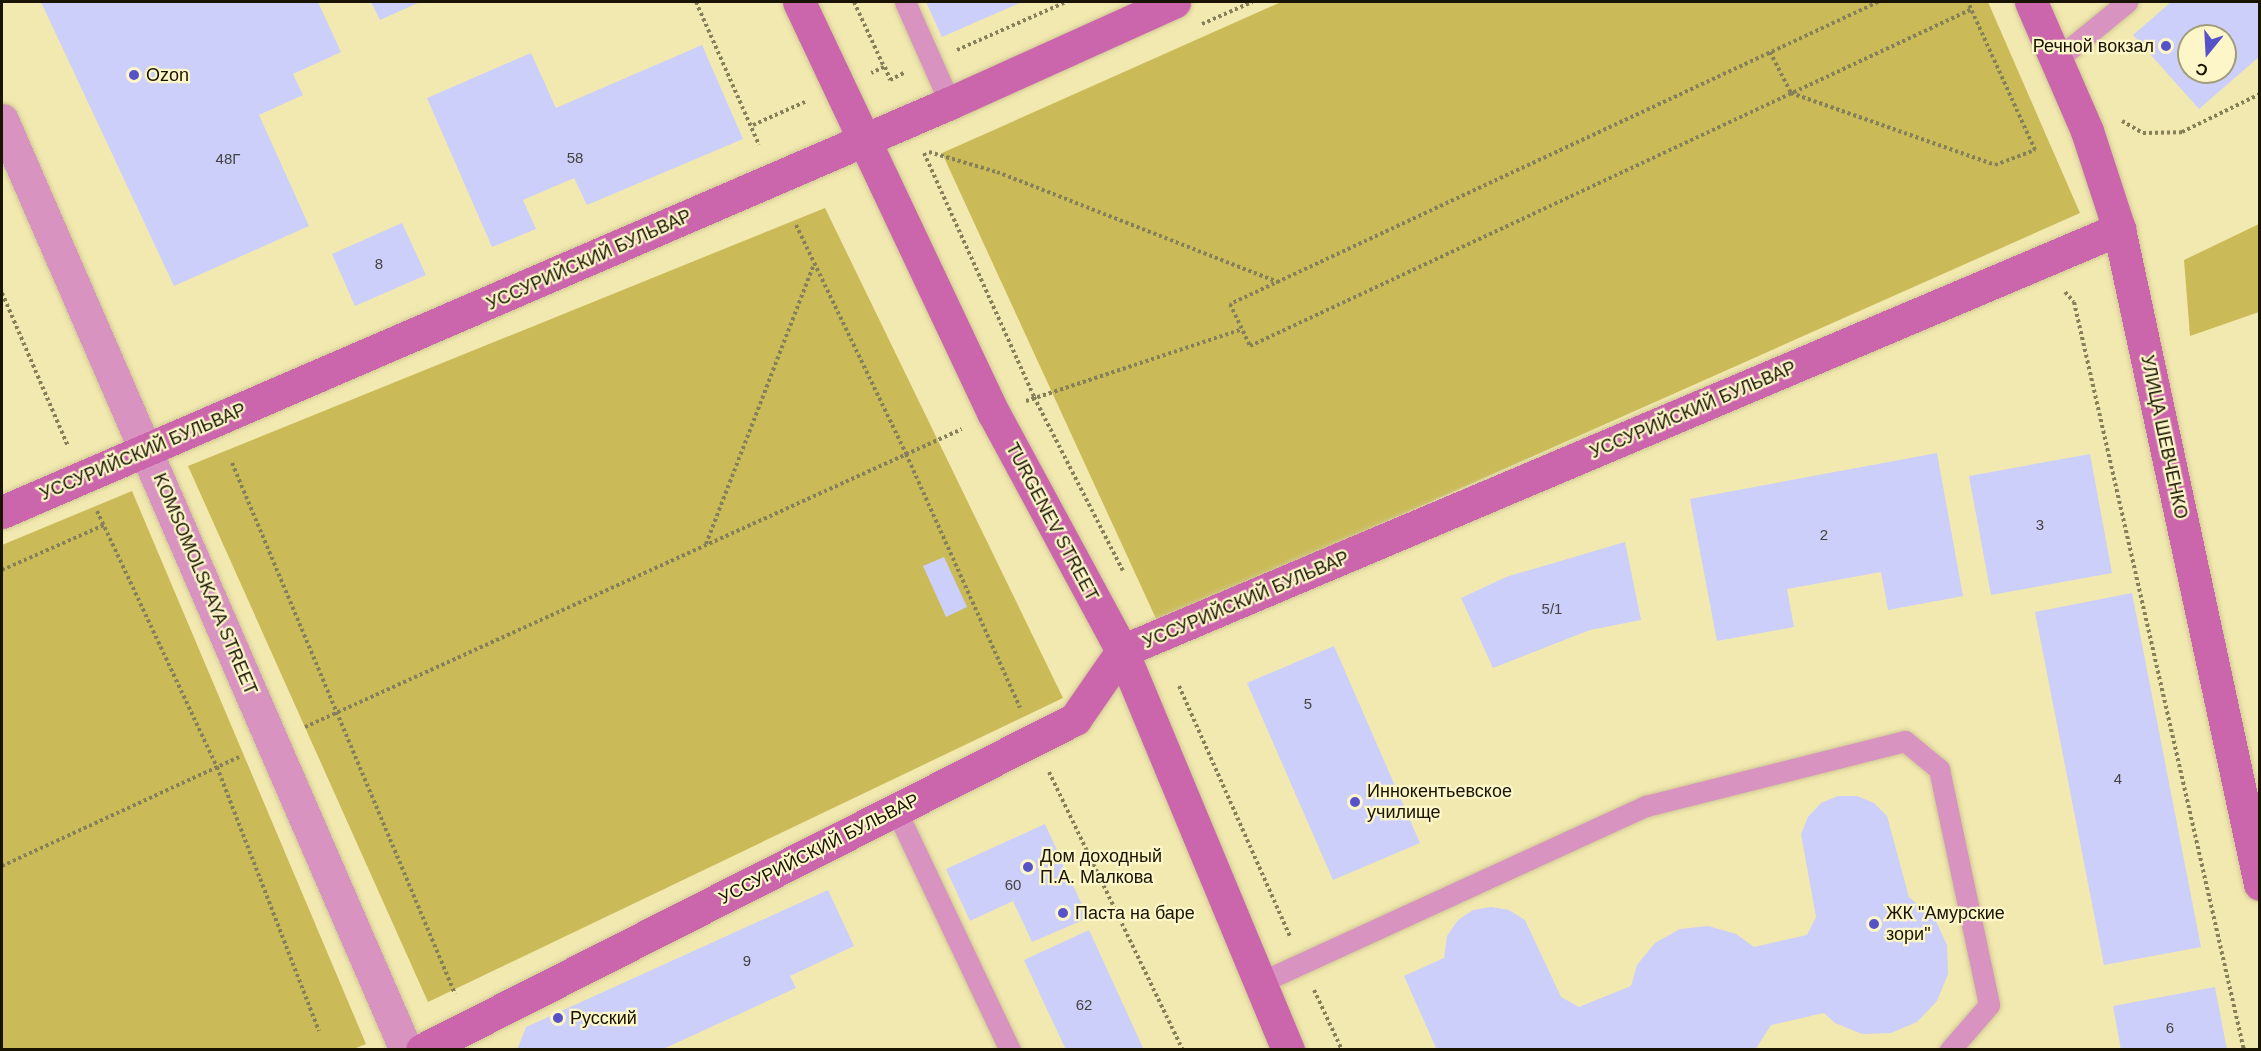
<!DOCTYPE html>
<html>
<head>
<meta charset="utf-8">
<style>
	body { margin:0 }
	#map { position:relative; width:2261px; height:1051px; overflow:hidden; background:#f2e9b0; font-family:Arial,sans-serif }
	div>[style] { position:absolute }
	.green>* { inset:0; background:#cbbb58 }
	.building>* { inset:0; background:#cbcffa }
	.path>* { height:4px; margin-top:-2px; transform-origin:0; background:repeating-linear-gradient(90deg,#86805a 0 3px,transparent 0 6px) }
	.roads { filter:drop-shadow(0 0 2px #cfc794) drop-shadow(0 0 2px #cfc794) }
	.lane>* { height:21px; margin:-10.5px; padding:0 10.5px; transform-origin:10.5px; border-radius:10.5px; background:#d893c0 }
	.street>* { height:33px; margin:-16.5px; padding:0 16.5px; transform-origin:16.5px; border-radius:16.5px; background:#d893c0 }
	.secondary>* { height:33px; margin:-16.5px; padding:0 16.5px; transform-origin:16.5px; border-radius:16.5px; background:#cc66ac }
	.dots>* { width:16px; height:16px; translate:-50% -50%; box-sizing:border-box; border:3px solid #fdf6c9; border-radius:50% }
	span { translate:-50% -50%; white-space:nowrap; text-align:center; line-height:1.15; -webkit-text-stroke:4.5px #fdf6c9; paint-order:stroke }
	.number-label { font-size:15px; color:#45433f }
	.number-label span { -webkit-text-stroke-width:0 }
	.poi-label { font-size:18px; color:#181401 }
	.right { translate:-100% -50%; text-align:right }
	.left { translate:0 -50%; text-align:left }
	.street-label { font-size:18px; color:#181401 }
	.frame { position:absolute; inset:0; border:3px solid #181401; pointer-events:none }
	.north { position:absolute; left:2177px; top:24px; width:60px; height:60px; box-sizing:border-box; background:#fdf6c9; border:2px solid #a19c79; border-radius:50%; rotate:198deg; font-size:16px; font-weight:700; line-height:24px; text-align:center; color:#181401 }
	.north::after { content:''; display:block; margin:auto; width:21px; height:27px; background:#5852c9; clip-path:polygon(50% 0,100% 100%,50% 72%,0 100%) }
</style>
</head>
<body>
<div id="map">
	<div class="green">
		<div style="clip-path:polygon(1281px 2px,1988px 2px,2080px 213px,1158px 623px,942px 153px)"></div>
		<div style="clip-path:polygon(825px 208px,1063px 698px,428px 1002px,188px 466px)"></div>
		<div style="clip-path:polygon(2259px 224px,2259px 312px,2190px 336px,2184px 260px)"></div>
		<div style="clip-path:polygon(132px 491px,366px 1044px,351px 1050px,2px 1049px,2px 545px)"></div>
	</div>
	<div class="building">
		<div style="clip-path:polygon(41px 2px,318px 2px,341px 52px,293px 74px,303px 95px,259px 115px,309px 226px,174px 286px)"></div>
		<div style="clip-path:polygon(371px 2px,420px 2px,380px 20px)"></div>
		<div style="clip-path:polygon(926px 2px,1022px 2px,942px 37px)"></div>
		<div style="clip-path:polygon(evenodd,2171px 2px,2260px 2px,2260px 56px,2199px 109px,2133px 35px,2171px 2px,2189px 36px,2225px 36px,2225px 72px,2189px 72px,2189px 36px)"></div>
		<div style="clip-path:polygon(702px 45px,743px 139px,587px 205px,574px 178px,523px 200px,536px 229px,492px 247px,427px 98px,531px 53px,556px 108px)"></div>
		<div style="clip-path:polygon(402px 223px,426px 275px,355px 306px,332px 254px)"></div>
		<div style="clip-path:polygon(1937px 453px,1963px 596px,1888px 610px,1881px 572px,1787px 589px,1794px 627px,1717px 641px,1690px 499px)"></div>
		<div style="clip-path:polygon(2090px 454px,2112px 573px,1991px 595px,1969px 476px)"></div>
		<div style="clip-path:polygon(1625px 542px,1641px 620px,1590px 630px,1493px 668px,1461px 598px,1506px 577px)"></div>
		<div style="clip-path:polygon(944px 557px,967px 607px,946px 617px,923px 566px)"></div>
		<div style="clip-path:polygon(2132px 593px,2201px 947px,2104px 965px,2035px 612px)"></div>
		<div style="clip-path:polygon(1334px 646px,1420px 843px,1333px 880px,1247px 683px)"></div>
		<div style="clip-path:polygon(1838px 796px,1857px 796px,1874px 803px,1887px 816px,1909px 897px,1935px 919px,1947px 945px,1948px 974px,1937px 1001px,1917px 1022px,1891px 1033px,1862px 1034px,1835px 1023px,1824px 1013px,1771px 1025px,1755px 1050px,1437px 1050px,1404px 976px,1444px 958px,1447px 936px,1458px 920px,1473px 910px,1491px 907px,1509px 910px,1525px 920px,1561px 997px,1579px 1007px,1631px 986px,1637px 965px,1655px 943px,1680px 929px,1708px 926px,1736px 934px,1754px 947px,1807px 935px,1816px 917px,1801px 834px,1808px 817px,1821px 803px)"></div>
		<div style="clip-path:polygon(1045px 824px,1088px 918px,1032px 942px,1013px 901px,970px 921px,946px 869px)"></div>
		<div style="clip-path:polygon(828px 890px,854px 946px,790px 976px,796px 988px,661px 1050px,517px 1050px,526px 1027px)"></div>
		<div style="clip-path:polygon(1089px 930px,1144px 1050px,1066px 1050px,1024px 960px)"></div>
		<div style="clip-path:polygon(2215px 987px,2227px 1050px,2121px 1050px,2113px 1006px)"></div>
	</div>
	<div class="path">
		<div style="left:696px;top:2px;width:156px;rotate:66.2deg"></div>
		<div style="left:854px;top:2px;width:72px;rotate:65.2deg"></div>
		<div style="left:884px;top:67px;width:14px;rotate:155deg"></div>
		<div style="left:1878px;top:2px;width:715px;rotate:155.01deg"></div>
		<div style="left:1230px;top:304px;width:47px;rotate:64.5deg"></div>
		<div style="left:1250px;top:346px;width:797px;rotate:-25.02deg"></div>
		<div style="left:1202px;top:24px;width:55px;rotate:-23.7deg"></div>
		<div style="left:957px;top:50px;width:119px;rotate:-23.8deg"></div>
		<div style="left:1770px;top:52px;width:46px;rotate:62.9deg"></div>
		<div style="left:1791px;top:93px;width:216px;rotate:19.4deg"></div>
		<div style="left:1995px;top:165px;width:43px;rotate:-20.6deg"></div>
		<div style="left:2035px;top:150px;width:162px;rotate:-114.4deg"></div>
		<div style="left:885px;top:67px;width:14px;rotate:69deg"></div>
		<div style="left:890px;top:80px;width:16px;rotate:-27deg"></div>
		<div style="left:2122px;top:121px;width:24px;rotate:30deg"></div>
		<div style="left:2143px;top:133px;width:39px;rotate:-1deg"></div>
		<div style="left:2182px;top:132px;width:87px;rotate:-26deg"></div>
		<div style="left:753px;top:125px;width:59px;rotate:-24deg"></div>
		<div style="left:929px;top:152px;width:71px;rotate:16.4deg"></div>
		<div style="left:997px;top:172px;width:302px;rotate:21.4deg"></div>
		<div style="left:924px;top:153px;width:268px;rotate:65.7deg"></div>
		<div style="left:1034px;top:397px;width:195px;rotate:62.9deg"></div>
		<div style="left:796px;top:225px;width:254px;rotate:64.3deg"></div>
		<div style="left:906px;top:454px;width:278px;rotate:65.8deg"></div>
		<div style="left:2065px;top:292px;width:13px;rotate:48deg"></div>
		<div style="left:2074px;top:302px;width:767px;rotate:77.2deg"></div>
		<div style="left:2px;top:293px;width:167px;rotate:66.7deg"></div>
		<div style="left:1026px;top:401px;width:228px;rotate:-18.4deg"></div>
		<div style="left:232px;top:463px;width:576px;rotate:67.22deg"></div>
		<div style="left:97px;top:511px;width:283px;rotate:64.9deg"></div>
		<div style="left:217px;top:767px;width:283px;rotate:68.9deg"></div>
		<div style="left:706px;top:544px;width:300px;rotate:-68.9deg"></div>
		<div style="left:2px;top:570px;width:111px;rotate:-23.8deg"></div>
		<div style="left:1179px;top:686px;width:274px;rotate:66.1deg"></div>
		<div style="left:305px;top:727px;width:721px;rotate:-24.4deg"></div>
		<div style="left:1049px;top:772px;width:309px;rotate:64.3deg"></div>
		<div style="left:2px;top:866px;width:263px;rotate:-24.7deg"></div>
		<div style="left:1314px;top:990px;width:66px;rotate:65deg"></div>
	</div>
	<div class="roads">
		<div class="lane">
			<div style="left:905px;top:2px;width:111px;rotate:66deg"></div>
			<div style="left:2056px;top:60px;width:92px;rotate:-39.2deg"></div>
			<div style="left:896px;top:810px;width:266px;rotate:64.6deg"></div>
			<div style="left:1259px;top:983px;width:426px;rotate:-24.6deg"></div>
			<div style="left:1646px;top:806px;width:267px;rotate:-14.1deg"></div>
			<div style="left:1905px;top:741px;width:44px;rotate:39.5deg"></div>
			<div style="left:1939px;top:769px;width:241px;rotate:78deg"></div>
			<div style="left:1989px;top:1005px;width:60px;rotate:130.9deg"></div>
		</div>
		<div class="street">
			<div style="left:2px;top:120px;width:1014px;rotate:66.52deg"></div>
		</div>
		<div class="secondary">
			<div style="left:799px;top:2px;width:456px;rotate:64.7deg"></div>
			<div style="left:994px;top:414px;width:269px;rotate:61.6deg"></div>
			<div style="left:1122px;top:651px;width:432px;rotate:67.4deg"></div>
			<div style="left:2031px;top:2px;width:141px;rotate:66.5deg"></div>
			<div style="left:2087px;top:131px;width:103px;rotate:71.9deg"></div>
			<div style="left:2119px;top:229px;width:670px;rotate:77.85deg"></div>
			<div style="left:2px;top:512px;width:1032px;rotate:-23.34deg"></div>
			<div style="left:950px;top:103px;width:246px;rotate:-24.3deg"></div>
			<div style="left:422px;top:1050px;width:732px;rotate:-26.88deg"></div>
			<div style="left:1075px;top:719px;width:83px;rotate:-55.3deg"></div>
			<div style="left:1122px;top:651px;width:1083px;rotate:-22.94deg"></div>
		</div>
	</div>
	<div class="dots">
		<div style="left:2166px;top:46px;background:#5852c9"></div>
		<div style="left:134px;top:75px;background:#5852c9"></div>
		<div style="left:1355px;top:802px;background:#5852c9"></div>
		<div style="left:1028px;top:867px;background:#5852c9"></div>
		<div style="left:1063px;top:913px;background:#5852c9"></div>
		<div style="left:1874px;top:924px;background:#5852c9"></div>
		<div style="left:558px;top:1018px;background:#5852c9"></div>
	</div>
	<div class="number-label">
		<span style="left:575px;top:158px">58</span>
		<span style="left:228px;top:159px">48Г</span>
		<span style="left:379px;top:264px">8</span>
		<span style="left:2040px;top:525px">3</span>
		<span style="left:1824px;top:535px">2</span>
		<span style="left:1552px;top:609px">5/1</span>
		<span style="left:1308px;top:704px">5</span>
		<span style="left:2118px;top:779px">4</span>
		<span style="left:1013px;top:885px">60</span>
		<span style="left:747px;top:961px">9</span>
		<span style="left:1084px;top:1005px">62</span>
		<span style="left:2170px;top:1028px">6</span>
	</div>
	<div class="poi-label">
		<span class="right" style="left:2154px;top:46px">Речной вокзал</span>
		<span class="left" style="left:146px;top:75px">Ozon</span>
		<span class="left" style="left:1367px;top:802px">Иннокентьевское<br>училище</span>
		<span class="left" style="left:1040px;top:867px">Дом доходный<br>П.А. Малкова</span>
		<span class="left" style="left:1075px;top:913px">Паста на баре</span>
		<span class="left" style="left:1886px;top:924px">ЖК "Амурские<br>зори"</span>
		<span class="left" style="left:570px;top:1018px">Русский</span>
	</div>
	<div class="street-label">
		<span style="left:589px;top:260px;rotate:-24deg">УССУРИЙСКИЙ БУЛЬВАР</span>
		<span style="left:1693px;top:410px;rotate:-23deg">УССУРИЙСКИЙ БУЛЬВАР</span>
		<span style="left:2164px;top:437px;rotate:78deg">УЛИЦА ШЕВЧЕНКО</span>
		<span style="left:143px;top:452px;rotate:-23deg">УССУРИЙСКИЙ БУЛЬВАР</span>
		<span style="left:1052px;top:522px;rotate:62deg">TURGENEV STREET</span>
		<span style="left:205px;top:584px;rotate:67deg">KOMSOMOLSKAYA STREET</span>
		<span style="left:1246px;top:600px;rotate:-23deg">УССУРИЙСКИЙ БУЛЬВАР</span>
		<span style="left:819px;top:849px;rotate:-27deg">УССУРИЙСКИЙ БУЛЬВАР</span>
	</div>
	<div class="frame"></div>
	<div class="north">С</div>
</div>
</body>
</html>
